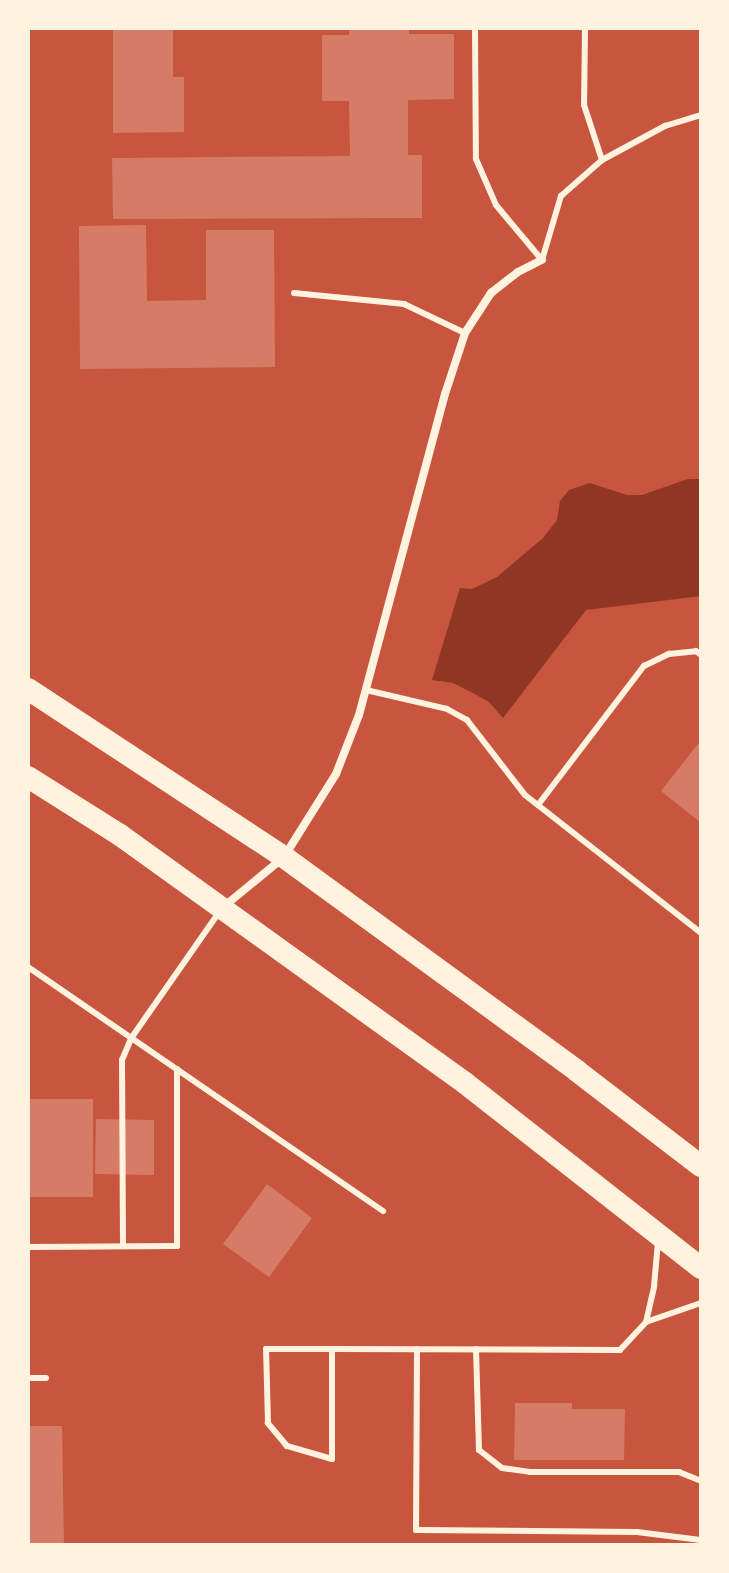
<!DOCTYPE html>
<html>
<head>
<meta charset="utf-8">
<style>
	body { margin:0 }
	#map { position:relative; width:729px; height:1573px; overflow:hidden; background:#c8553d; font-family:Georgia,serif }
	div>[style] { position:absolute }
	.water>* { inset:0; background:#8f3625 }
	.building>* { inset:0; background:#d67c66 }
	.service>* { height:6px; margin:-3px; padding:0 3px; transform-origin:3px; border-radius:3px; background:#fff3e0 }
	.minor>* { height:8px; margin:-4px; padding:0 4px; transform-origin:4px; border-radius:4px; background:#fff3e0 }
	.trunk>* { height:22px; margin:-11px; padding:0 11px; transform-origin:11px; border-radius:11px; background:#fff3e0 }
	span { translate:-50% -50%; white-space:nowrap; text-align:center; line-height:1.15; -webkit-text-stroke:8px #fff3e0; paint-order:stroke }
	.frame { position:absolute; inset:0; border:30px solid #fff3e0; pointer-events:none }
</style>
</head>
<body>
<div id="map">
	<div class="water">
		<div style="clip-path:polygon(688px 479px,701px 479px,701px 596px,586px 610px,503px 718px,489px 702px,471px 692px,453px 683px,432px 680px,460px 588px,472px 589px,497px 577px,543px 538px,557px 520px,560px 501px,569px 490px,590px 483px,627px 495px,642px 495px)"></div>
	</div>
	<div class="building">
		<div style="clip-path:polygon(113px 28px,173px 28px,173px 77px,184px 77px,184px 132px,113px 133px)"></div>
		<div style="clip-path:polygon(349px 28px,409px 28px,409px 34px,454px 34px,454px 99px,408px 100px,408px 155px,422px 155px,422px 218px,113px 219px,112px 158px,350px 156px,349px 101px,322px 101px,322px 35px,349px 35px)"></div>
		<div style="clip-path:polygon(146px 225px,147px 301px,206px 300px,206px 230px,274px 230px,275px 367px,80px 369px,79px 226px)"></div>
		<div style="clip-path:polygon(701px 740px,701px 823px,661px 791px)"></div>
		<div style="clip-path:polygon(28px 1099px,93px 1099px,93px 1197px,28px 1197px)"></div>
		<div style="clip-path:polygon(96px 1119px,154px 1120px,154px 1175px,95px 1174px)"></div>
		<div style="clip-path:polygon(267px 1184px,312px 1218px,269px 1277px,223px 1244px)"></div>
		<div style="clip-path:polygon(515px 1403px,572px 1403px,572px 1409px,625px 1409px,624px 1460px,514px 1460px)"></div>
		<div style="clip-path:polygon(28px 1426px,62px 1426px,64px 1545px,28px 1545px)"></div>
	</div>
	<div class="service">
		<div style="left:475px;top:28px;width:131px;rotate:89.6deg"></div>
		<div style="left:476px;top:159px;width:50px;rotate:66.5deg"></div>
		<div style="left:496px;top:205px;width:72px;rotate:50.1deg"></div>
		<div style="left:585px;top:28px;width:77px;rotate:90.7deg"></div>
		<div style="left:584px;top:105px;width:58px;rotate:71.9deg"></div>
		<div style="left:542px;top:260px;width:67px;rotate:-73.5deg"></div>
		<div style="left:561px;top:196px;width:55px;rotate:-41.3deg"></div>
		<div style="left:602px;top:160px;width:72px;rotate:-28.4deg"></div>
		<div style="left:665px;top:126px;width:38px;rotate:-17deg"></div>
		<div style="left:294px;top:293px;width:111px;rotate:5.7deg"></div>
		<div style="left:404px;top:304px;width:68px;rotate:25.4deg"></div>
		<div style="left:366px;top:690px;width:83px;rotate:13.2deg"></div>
		<div style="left:447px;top:709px;width:23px;rotate:29deg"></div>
		<div style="left:467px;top:720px;width:95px;rotate:52.3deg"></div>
		<div style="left:525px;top:795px;width:224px;rotate:38.1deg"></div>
		<div style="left:538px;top:805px;width:175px;rotate:-52.7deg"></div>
		<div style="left:644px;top:666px;width:28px;rotate:-26deg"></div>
		<div style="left:669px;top:654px;width:27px;rotate:-6deg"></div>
		<div style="left:696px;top:651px;width:6px;rotate:39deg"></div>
		<div style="left:28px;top:967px;width:431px;rotate:34.5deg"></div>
		<div style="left:123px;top:1246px;width:186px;rotate:-90.3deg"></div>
		<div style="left:122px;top:1060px;width:25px;rotate:-67deg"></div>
		<div style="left:132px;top:1037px;width:154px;rotate:-55.1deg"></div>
		<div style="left:28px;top:1247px;width:149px;rotate:-0.4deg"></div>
		<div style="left:177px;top:1246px;width:177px;rotate:-90deg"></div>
		<div style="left:646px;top:1322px;width:37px;rotate:-77deg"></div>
		<div style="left:654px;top:1286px;width:44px;rotate:-84.8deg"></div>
		<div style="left:332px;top:1349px;width:110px;rotate:90deg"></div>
		<div style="left:332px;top:1459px;width:47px;rotate:-163.9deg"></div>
		<div style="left:287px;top:1446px;width:30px;rotate:-130deg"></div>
		<div style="left:268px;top:1423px;width:74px;rotate:-91.5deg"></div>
		<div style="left:266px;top:1349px;width:66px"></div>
		<div style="left:332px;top:1349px;width:288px;rotate:0.2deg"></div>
		<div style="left:620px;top:1350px;width:38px;rotate:-47deg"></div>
		<div style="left:646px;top:1322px;width:58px;rotate:-19.1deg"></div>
		<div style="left:417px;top:1349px;width:181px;rotate:90.3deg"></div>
		<div style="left:416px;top:1530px;width:221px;rotate:0.5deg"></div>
		<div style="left:637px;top:1532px;width:64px;rotate:7.1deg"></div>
		<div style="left:476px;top:1349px;width:101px;rotate:88.3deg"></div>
		<div style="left:479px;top:1450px;width:29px;rotate:38deg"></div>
		<div style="left:502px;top:1468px;width:28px;rotate:8deg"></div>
		<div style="left:530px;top:1472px;width:149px"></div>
		<div style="left:679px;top:1472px;width:24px;rotate:22deg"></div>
		<div style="left:28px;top:1378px;width:18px"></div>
	</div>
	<div class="minor">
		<div style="left:222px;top:908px;width:80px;rotate:-39.4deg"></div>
		<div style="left:284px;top:857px;width:98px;rotate:-57.9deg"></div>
		<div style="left:336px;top:774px;width:63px;rotate:-68.7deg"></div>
		<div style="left:359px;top:715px;width:332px;rotate:-75deg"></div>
		<div style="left:445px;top:394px;width:64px;rotate:-71.8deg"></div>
		<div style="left:465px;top:333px;width:48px;rotate:-57deg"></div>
		<div style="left:491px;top:293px;width:34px;rotate:-38deg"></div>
		<div style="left:518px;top:272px;width:27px;rotate:-27deg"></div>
	</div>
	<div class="trunk">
		<div style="left:28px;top:689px;width:306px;rotate:33.3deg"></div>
		<div style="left:284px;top:857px;width:363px;rotate:36.1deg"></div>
		<div style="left:577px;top:1071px;width:156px;rotate:37.5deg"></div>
		<div style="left:28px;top:777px;width:109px;rotate:32.2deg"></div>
		<div style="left:120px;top:835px;width:425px;rotate:35.7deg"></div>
		<div style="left:465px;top:1083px;width:300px;rotate:38.1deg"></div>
	</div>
	<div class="frame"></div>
</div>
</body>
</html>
